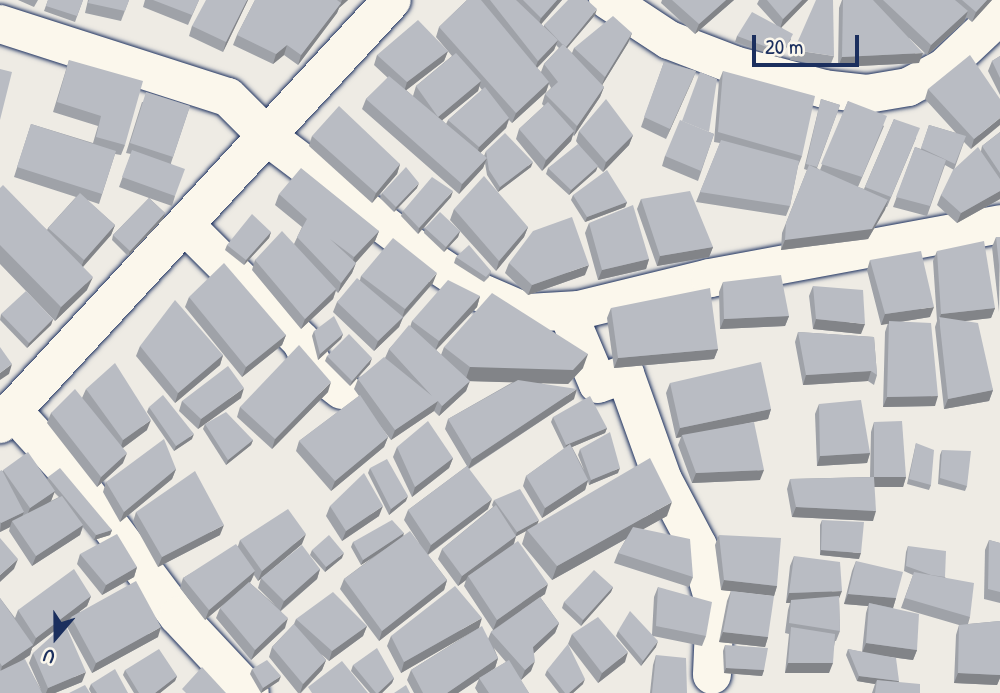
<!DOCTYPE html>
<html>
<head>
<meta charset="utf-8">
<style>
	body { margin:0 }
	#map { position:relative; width:1000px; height:693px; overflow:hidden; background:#eeebe4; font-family:"Patrick Hand",sans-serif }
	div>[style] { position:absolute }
	.roads { filter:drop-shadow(0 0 2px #1b2f5e) drop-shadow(0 0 2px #1b2f5e) }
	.minor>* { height:38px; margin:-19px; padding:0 19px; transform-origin:19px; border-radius:19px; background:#fbf7ec }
	.highway>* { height:38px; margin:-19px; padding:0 19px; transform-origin:19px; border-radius:19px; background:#fbf7ec }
	.wall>* { inset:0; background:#9fa2a8 }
	.shaded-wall>* { inset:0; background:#828488 }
	.building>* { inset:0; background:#b9bcc3 }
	span { translate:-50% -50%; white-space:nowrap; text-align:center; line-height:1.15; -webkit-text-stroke:6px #fbf7ec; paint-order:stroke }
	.north { position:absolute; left:21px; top:602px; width:70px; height:70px; -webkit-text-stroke:5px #fbf7ec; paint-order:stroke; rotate:200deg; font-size:19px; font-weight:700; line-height:28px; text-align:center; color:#1b2f5e }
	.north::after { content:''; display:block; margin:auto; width:24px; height:32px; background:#1b2f5e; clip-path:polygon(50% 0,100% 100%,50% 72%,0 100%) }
	.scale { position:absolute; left:752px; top:35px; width:107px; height:32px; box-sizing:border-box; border:4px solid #1b2f5e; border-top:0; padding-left:9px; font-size:21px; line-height:24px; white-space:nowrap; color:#1b2f5e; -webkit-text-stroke:5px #fbf7ec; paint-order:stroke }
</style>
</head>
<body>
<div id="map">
	<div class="roads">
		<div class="minor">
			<div style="left:608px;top:0;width:73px;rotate:33.3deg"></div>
			<div style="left:669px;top:40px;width:70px;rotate:21deg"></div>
			<div style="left:734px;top:65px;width:93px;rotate:14.9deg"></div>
			<div style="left:824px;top:89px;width:43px;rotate:6.6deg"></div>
			<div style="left:867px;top:94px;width:42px;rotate:-9.7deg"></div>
			<div style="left:908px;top:87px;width:41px;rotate:-27.8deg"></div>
			<div style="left:944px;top:68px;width:77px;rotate:-43.4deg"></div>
			<div style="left:0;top:24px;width:239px;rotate:17.8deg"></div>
			<div style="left:228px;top:97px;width:57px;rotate:45deg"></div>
			<div style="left:268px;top:137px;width:207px;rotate:37.1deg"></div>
			<div style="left:433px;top:262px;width:53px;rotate:33.4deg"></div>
			<div style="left:477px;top:291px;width:56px;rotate:23.3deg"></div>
			<div style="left:528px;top:313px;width:51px;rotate:-3.4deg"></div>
			<div style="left:579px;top:310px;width:135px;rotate:-13.7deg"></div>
			<div style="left:710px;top:278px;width:295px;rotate:-10.5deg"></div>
			<div style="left:186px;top:226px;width:163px;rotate:45deg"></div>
			<div style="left:301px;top:341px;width:31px;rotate:63deg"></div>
			<div style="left:315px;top:369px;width:34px;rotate:38deg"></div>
			<div style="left:567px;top:311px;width:79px;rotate:67deg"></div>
			<div style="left:598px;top:384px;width:29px;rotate:-20deg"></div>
			<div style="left:625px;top:374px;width:113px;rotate:70.3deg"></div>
			<div style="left:663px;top:480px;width:75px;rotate:62.1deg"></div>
			<div style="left:698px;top:546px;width:61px;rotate:73.9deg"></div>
			<div style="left:715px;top:605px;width:70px;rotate:92.5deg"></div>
			<div style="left:12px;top:410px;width:93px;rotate:47.6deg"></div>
			<div style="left:75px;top:479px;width:171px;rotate:53.1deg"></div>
			<div style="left:178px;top:616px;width:105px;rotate:46.9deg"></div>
		</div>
		<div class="highway">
			<div style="left:0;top:424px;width:577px;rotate:-47.25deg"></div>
		</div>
	</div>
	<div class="wall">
		<div style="clip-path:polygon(18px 0,38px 0,34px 7px)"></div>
		<div style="clip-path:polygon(48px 0,83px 0,75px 22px,44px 11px)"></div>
		<div style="clip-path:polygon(88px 0,129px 0,121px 21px,85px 13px)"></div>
		<div style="clip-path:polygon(145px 0,199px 0,188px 25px,143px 7px)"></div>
		<div style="clip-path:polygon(248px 0,223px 52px,189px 36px,192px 26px)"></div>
		<div style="clip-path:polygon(255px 0,348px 0,339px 8px,337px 13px,298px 65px,284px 55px,273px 64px,233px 45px,237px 35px)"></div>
		<div style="clip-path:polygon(evenodd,467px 0,562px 0,541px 24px,544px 27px,544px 25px,595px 15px,567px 48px,572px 53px,574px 48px,632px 33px,628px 43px,602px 85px,604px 87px,600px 97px,574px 136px,573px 135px,571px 141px,542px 171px,516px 139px,519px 129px,544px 106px,542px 104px,545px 94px,551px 88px,549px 84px,546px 92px,512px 123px,509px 120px,506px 128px,480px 153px,484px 156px,486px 151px,531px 167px,498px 192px,487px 175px,485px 163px,483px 168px,459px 194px,362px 109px,366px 99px,388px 78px,374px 65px,377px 55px,448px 51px,444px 61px,406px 90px,413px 96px,416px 86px,452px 56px,436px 37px,439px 27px,467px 0,556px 45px,559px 48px,544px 64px,541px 72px,537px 68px,554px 50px,556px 45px,467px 0,479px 86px,482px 90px,448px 120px,446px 124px,442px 120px,478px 91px,479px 86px)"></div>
		<div style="clip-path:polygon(662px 0,734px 0,695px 34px,661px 3px)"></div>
		<div style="clip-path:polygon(759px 0,808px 0,781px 27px,791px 39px,781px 58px,735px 42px,737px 36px,776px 25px,757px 4px)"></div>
		<div style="clip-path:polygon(842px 0,992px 0,972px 22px,966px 17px,964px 22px,927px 55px,909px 38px,919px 63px,838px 67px,839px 8px)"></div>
		<div style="clip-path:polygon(794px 50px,834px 56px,830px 66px,790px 60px)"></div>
		<div style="clip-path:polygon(1000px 56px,1000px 95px,988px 71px,992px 61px)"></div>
		<div style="clip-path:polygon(69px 60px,125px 145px,121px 155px,115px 154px,99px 204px,87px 200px,115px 225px,111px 235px,83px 267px,87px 290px,55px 321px,0 264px,0 188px,47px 230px,48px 228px,76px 197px,14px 177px,31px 124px,93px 143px,98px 126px,53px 112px)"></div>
		<div style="clip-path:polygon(664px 62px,696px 71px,666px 139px,641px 127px)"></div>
		<div style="clip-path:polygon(723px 71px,802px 156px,798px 166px,790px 206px,786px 216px,696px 202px,720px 143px,714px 142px,719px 81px)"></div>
		<div style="clip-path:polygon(928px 89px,1000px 99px,971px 149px,964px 142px,954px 170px,945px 165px,927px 216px,893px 207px,915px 147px,921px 149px,929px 125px,956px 133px,925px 99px)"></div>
		<div style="clip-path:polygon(821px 99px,840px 105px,817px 168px,820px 170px,848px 101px,884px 126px,858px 187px,864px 189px,894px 119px,916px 138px,887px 207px,886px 207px,868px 239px,781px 250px,782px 233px,807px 170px,804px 169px)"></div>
		<div style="clip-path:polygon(142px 102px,190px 106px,171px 163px,175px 196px,172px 206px,149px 198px,165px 213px,163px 219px,128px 256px,112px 240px,113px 235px,149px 198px,119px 187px,131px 154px,126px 153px)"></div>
		<div style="clip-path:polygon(579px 131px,633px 135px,629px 145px,603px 172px,597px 166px,596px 171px,569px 195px,546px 174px,548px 168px,580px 147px,576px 141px)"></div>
		<div style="clip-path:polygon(709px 132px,714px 134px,698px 181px,662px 166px,665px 156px)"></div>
		<div style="clip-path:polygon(1000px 132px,1000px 199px,957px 223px,937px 205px,941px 195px,981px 151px,982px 146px)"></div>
		<div style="clip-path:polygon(312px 136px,400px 164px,397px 174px,372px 203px,309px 146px)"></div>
		<div style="clip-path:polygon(417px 188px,394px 212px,380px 198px,382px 193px)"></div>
		<div style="clip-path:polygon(279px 194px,379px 231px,375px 241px,356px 262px,352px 273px,338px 293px,336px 291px,333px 299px,301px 329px,252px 270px,255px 260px,294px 244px,302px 227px,275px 205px)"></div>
		<div style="clip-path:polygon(573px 195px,627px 202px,625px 207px,585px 222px,571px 200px)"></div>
		<div style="clip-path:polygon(451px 197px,418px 234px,401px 216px,403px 211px)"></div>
		<div style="clip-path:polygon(641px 199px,713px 247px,709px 257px,657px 266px,637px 209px)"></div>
		<div style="clip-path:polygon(454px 209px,528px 227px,524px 237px,496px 271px,450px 220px)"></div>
		<div style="clip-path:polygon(589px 223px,649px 259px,646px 269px,598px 280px,585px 233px)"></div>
		<div style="clip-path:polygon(425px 228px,460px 231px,458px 237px,444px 252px,424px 233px)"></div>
		<div style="clip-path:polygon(271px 232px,269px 238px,244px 265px,225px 250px,227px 245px)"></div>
		<div style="clip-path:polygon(996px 237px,1000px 237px,999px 312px,992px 247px)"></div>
		<div style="clip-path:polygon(937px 251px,995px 308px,991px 318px,964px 321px,993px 390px,989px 401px,944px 409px,935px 327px,937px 321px,933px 261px)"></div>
		<div style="clip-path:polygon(456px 257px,491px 271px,489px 277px,484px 282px,454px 263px)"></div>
		<div style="clip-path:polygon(870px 260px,930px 317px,899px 322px,935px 406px,883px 407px,885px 332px,888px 323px,881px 325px,867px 270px)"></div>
		<div style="clip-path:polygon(509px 263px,585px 275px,528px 295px,505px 273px)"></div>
		<div style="clip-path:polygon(361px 276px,433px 283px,403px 318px,399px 327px,374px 351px,333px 312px,337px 302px,360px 280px)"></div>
		<div style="clip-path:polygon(723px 282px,789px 316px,785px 326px,720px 329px,719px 292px)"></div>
		<div style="clip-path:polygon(813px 286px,861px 334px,813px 329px,809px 296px)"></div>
		<div style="clip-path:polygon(480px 296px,477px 307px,436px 350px,441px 355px,444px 347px,583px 368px,568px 384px,541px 383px,574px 399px,469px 469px,488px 509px,428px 555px,447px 580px,444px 590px,379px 641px,340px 589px,344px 579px,372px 558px,361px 565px,351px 547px,353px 542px,404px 533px,403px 535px,419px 543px,404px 520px,408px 510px,467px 466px,445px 429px,448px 419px,513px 382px,469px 381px,466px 391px,439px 416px,434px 411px,391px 440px,378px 423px,388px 437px,384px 447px,331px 491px,296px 451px,299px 441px,359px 396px,354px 389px,358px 379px,385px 358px,389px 349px,410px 327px,412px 321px)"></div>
		<div style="clip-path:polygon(189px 297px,286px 335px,282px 345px,242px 377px,185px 307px)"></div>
		<div style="clip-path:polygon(611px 308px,718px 349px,714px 359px,614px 368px,607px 318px)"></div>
		<div style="clip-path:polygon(1px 314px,53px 319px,51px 325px,27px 348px,0 320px)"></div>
		<div style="clip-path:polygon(314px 331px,343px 334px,341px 339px,318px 360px,312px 336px)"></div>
		<div style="clip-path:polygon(798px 332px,874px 337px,877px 375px,874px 385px,868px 381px,803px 385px,795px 342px)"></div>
		<div style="clip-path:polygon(140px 346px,223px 355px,220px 365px,175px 403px,136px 356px)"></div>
		<div style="clip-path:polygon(327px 356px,370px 364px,350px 386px,325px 361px)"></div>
		<div style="clip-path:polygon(670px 383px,771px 409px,768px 419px,745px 424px,760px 480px,692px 483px,678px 445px,681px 437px,676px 438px,666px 393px)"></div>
		<div style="clip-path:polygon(86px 389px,147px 430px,123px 448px,123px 463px,97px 487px,47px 423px,51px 413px,82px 398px)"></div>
		<div style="clip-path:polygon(328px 392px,272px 449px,237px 417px,240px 407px)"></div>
		<div style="clip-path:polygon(241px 398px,198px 429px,179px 411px,182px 401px)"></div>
		<div style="clip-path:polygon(819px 404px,870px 453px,867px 463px,817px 466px,815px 414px)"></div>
		<div style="clip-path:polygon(149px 407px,192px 439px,174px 451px,147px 412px)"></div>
		<div style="clip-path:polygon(553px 417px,607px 428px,605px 433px,572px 447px,584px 470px,578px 455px,580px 449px,618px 473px,589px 485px,588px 481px,585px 490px,542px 518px,523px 486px,526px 476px,564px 449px,551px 422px)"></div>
		<div style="clip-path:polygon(874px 422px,906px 477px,903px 487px,874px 487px,873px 521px,792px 517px,787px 489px,790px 479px,870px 477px,871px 432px)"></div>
		<div style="clip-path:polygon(205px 424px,253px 440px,251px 445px,226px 465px,203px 429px)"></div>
		<div style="clip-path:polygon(916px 443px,931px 485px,929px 490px,907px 484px)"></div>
		<div style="clip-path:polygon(397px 447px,453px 458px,449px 468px,412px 497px,393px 457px)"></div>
		<div style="clip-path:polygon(942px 450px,967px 486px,965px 491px,938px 484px,940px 455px)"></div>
		<div style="clip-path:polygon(370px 468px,406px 501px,389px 515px,368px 473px)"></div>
		<div style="clip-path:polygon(176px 469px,172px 479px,120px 522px,103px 492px,106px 482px)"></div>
		<div style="clip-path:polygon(evenodd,3px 470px,47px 480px,48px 477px,112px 530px,110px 535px,94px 540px,83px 527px,80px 535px,32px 566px,9px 531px,10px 527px,0 532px,0 471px,3px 471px,3px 470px,54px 492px,59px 497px,51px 501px,54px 492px)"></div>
		<div style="clip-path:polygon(evenodd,494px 500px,538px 524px,667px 516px,643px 529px,693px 577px,689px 587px,614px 563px,618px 553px,626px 539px,552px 580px,522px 544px,526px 531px,516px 536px,514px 544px,545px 594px,540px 597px,559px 623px,555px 633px,534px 653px,531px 671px,521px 680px,519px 678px,529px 693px,478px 693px,475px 688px,479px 679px,458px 693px,414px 693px,407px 680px,411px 670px,478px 628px,401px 673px,387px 646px,391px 636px,479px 628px,488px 639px,491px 632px,493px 630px,464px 586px,466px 580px,458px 586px,438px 559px,442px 549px,493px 507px,492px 505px,494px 500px,494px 648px,506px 662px,483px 676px,495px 668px,498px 658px,494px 648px)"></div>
		<div style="clip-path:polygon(330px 506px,379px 516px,342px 541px,326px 516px)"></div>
		<div style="clip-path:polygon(136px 512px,220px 535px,158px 567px,133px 522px)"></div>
		<div style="clip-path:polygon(822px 520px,859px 559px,820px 555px,820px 525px)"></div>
		<div style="clip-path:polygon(719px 535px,777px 586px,774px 596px,721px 590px,715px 545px)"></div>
		<div style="clip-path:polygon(240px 540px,302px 544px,258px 581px,254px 575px,250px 583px,275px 605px,258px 588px,261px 578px,320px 569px,317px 579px,281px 611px,285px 628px,251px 660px,216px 618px,220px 608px,224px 604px,205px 620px,180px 588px,183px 578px,238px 546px)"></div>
		<div style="clip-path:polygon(989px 540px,1000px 543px,1000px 603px,984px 599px,985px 550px)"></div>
		<div style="clip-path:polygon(908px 546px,945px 577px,970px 617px,968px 624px,1000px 621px,1000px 678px,997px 685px,954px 683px,956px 635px,959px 625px,901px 608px,913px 575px,904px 571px,906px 552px)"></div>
		<div style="clip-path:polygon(312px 550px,342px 558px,325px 572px,310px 555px)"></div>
		<div style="clip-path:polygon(80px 554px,137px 567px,134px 577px,102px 595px,77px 564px)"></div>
		<div style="clip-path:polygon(794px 556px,839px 598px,840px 631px,836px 641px,835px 641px,829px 673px,785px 673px,789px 634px,785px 633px,788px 610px,790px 603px,786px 603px,790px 566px)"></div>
		<div style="clip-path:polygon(856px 561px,896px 598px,893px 608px,917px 650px,913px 660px,882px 656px,898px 682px,920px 693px,872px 693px,875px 684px,857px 681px,846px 655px,848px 649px,862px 652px,866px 613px,868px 606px,844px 604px,852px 571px)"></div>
		<div style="clip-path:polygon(613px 587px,611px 592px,581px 626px,562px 608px,564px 602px)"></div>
		<div style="clip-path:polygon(658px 587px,706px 636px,702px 646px,653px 636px,656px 647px,641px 666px,616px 636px,618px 631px,652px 635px,654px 597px)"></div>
		<div style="clip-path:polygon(731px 591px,768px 637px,765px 647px,719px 642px,727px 601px)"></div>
		<div style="clip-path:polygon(91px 596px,87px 606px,79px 612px,158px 637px,92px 673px,67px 627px,70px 619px,32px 648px,30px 655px,24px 659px,41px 690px,29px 663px,33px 653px,82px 682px,55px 693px,0 693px,0 598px,15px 618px,18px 610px)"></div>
		<div style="clip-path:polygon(296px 619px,367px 626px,363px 636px,329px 661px,321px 654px,326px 660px,322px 670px,301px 693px,298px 693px,269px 657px,272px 647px,294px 624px)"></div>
		<div style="clip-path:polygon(572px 634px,625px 662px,598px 683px,568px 644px)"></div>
		<div style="clip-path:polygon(725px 645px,764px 670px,762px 676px,724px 673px,723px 651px)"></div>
		<div style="clip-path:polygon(656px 655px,687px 693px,650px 693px,653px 665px)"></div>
		<div style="clip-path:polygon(353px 665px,394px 678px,392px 683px,382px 693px,370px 693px,351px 671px)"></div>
		<div style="clip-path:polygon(252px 669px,279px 681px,261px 693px,250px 674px)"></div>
		<div style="clip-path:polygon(125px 670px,177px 676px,175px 681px,160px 693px,134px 693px,123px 675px)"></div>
		<div style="clip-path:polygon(547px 670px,583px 684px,573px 693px,559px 693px,545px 675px)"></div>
		<div style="clip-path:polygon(91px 684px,128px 693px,91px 693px,89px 689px)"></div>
	</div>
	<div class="shaded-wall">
		<div style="clip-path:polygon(247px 0,248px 0,223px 52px,226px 42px)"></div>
		<div style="clip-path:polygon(342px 0,348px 0,339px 8px)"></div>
		<div style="clip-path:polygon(557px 0,562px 0,537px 29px,541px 18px)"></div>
		<div style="clip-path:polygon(726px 0,734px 0,695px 34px,699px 24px)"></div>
		<div style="clip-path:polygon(802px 0,808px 0,780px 29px,783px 19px)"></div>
		<div style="clip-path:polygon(987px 0,992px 0,972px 22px,976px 12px)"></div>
		<div style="clip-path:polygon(341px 3px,337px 13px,298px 65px,301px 55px)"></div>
		<div style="clip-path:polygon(597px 9px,595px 15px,563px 53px,565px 48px)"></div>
		<div style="clip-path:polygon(968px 11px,964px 22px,927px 55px,931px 45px)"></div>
		<div style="clip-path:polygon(632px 33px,628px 43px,601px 87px,605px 77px)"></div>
		<div style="clip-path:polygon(558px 40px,554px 50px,534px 71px,538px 61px)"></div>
		<div style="clip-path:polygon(287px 45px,284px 55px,273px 64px,276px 54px)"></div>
		<div style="clip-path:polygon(448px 51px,444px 61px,404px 92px,407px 82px)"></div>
		<div style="clip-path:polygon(923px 53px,919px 63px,838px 67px,842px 57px)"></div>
		<div style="clip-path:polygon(696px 71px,692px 81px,666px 139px,670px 129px)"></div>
		<div style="clip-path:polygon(481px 81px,478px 91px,434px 127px,438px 117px)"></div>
		<div style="clip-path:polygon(549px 82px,546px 92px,512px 123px,516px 113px)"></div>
		<div style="clip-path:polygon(604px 87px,600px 97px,574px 136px,577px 126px)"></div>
		<div style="clip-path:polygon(509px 118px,506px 128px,476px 157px,479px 147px)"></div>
		<div style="clip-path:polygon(1000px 118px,1000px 125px,971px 149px,974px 139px)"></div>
		<div style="clip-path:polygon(574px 131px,571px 141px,542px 171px,546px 160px)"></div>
		<div style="clip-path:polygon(633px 135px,629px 145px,603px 172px,606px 162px)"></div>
		<div style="clip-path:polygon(487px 158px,483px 168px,459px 194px,462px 184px)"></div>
		<div style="clip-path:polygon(533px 162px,531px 167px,498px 192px,500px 187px)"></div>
		<div style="clip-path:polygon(400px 164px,397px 174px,372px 203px,376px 193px)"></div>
		<div style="clip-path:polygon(598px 166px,596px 171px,569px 195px,571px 190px)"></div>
		<div style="clip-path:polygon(419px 183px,417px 188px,394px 212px,396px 207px)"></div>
		<div style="clip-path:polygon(453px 191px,451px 197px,418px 234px,419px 228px)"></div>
		<div style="clip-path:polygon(1000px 191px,1000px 199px,957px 223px,961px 213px)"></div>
		<div style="clip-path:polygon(888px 200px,885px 210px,868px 239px,781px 250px,785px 240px)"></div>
		<div style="clip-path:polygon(627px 202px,625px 207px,585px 222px,587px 217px)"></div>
		<div style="clip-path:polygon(165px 213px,163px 219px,128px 256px,130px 251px)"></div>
		<div style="clip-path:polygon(115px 225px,111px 235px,80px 270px,84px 260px)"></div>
		<div style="clip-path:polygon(528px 227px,524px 237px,496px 271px,499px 261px)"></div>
		<div style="clip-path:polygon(379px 231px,375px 241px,351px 268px,354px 257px)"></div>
		<div style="clip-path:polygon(460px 231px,458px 237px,444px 252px,446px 247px)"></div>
		<div style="clip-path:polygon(271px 232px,269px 238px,244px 265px,246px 260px)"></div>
		<div style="clip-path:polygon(713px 247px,709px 257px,657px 266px,660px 256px)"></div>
		<div style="clip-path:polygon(649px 259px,646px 269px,598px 280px,602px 270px)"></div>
		<div style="clip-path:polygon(356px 263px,352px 273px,338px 293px,341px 283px)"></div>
		<div style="clip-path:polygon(589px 265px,585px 275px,528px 295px,532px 285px)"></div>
		<div style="clip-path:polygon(437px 273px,433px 283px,403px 317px,399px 327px,374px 351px,378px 341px,402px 318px,405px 309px)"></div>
		<div style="clip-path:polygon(93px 277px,87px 290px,55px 321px,61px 307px)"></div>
		<div style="clip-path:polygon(336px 289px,333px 299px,301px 329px,305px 319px)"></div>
		<div style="clip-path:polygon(480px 296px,477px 307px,435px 351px,439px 341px)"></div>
		<div style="clip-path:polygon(934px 307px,930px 317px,881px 325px,885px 314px)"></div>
		<div style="clip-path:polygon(995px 308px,991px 318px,940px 324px,939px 320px,941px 314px)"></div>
		<div style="clip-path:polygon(789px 316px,785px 326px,720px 329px,724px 319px)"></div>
		<div style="clip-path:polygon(53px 319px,51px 325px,27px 348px,29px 343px)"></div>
		<div style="clip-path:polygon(816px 319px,865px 324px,861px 334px,813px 329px)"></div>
		<div style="clip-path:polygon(343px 334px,341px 339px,318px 360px,320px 354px)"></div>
		<div style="clip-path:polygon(286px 335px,282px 345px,242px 377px,246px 367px)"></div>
		<div style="clip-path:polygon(718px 349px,714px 359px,614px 368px,618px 358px)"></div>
		<div style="clip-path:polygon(588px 354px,583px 368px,568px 384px,465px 381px,470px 367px)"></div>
		<div style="clip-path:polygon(223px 355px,220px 365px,175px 403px,178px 393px)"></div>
		<div style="clip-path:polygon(372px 358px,370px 364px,350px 386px,352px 381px)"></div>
		<div style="clip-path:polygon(12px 364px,9px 374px,0 380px,0 373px)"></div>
		<div style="clip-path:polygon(871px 371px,868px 381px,803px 385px,806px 375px)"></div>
		<div style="clip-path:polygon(470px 381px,466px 391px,439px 416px,442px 406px)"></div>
		<div style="clip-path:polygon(331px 382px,328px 392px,272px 449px,275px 439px)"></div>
		<div style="clip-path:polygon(244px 388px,241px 398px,198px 429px,201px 419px)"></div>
		<div style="clip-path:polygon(577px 389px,574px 399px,468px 469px,472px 459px)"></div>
		<div style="clip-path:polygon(993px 390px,989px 401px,944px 409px,948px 399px)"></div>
		<div style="clip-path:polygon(938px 396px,935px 406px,883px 407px,887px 397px)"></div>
		<div style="clip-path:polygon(438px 401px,434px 411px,391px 440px,395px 430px)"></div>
		<div style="clip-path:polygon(771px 409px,768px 419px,683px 436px,682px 435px,681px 437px,676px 438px,680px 428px)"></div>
		<div style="clip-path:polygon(151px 420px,147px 430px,120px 450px,123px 440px)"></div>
		<div style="clip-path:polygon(607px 428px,605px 433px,565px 450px,566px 445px)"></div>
		<div style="clip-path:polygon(194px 434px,192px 439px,174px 451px,176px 446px)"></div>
		<div style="clip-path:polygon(388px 437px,384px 447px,331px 491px,335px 481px)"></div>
		<div style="clip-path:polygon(253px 440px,251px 445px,226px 465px,228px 460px)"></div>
		<div style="clip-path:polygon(127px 453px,123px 463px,97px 487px,101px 477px)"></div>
		<div style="clip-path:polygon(870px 453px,867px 463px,817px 466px,820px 456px)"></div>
		<div style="clip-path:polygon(453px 458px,449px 468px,412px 497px,415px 487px)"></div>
		<div style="clip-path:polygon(620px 468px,618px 473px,589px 485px,591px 480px)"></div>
		<div style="clip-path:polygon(176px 469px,172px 479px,120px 522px,124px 512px)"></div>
		<div style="clip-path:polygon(764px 470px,760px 480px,692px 483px,696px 473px)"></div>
		<div style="clip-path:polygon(874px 477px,906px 477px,903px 487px,870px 487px)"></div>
		<div style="clip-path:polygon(588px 480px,585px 490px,542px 518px,545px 508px)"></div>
		<div style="clip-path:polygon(55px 491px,51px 501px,26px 518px,30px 508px)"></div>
		<div style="clip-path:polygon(408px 496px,406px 501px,389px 515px,391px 509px)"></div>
		<div style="clip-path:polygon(492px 499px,488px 509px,427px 555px,431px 545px)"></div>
		<div style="clip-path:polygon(672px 502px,667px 516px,552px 580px,557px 566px)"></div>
		<div style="clip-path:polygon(383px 506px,379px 516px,342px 541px,346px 531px)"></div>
		<div style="clip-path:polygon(796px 507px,876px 511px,873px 521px,792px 517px)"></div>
		<div style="clip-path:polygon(24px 512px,20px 522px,12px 521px,10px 527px,0 532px,1px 523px)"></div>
		<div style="clip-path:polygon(539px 520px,537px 525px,515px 537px,517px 532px)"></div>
		<div style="clip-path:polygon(83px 525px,80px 535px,32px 566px,36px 556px)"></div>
		<div style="clip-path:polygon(224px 525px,220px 535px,158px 567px,162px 557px)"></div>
		<div style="clip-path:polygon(112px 530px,110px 535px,94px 540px,96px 535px)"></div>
		<div style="clip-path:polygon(404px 533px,402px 538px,361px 565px,363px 560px)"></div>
		<div style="clip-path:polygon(306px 534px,302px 544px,258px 581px,262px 571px)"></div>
		<div style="clip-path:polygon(516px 536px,513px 546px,468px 576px,466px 580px,458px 586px,462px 576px)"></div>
		<div style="clip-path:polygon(821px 550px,861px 553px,859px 559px,820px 555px)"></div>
		<div style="clip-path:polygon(344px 553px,342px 558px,325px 572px,326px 567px)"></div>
		<div style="clip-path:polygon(18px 559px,14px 569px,0 582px,0 575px)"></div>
		<div style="clip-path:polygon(137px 567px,134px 577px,102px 595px,106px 585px)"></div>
		<div style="clip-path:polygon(320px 569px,317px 579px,280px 611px,284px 601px)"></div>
		<div style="clip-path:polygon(255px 571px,251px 581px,205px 620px,209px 610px)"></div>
		<div style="clip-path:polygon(447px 580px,444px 590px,379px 641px,382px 631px)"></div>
		<div style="clip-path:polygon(724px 580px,777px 586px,774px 596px,721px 590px)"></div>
		<div style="clip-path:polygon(548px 584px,545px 594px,493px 630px,497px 620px)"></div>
		<div style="clip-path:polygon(613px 587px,611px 592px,581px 626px,583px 620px)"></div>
		<div style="clip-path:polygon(842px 591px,838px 601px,786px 603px,789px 593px)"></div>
		<div style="clip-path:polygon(848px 594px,896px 598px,893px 608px,869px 603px,868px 606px,844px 604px)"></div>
		<div style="clip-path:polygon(91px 596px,87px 606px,71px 618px,71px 617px,70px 619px,32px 648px,30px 655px,0 675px,2px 666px,33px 645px,36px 638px)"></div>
		<div style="clip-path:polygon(288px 618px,285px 628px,251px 660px,255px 650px)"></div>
		<div style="clip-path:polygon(482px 618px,479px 628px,401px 673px,404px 662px)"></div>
		<div style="clip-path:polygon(559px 623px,555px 633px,530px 657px,533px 647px)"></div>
		<div style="clip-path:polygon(367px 626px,363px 636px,329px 661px,332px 651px)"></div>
		<div style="clip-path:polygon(161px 627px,158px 637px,92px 673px,96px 663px)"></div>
		<div style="clip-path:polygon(723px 632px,768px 637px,765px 647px,719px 642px)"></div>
		<div style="clip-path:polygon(658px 641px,656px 647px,641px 666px,643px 661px)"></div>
		<div style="clip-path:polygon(866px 643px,917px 650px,913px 660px,862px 653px)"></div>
		<div style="clip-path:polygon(628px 652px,625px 662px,598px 683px,602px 673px)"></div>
		<div style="clip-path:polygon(498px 658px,495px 668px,458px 693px,447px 693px)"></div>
		<div style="clip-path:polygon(326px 660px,322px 670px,300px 693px,303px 684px)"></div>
		<div style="clip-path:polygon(535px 661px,531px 671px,521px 680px,525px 670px)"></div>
		<div style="clip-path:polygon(788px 663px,833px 663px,829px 673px,785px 673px)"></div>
		<div style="clip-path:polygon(726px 668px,764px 670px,762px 676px,724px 673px)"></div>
		<div style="clip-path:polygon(86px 672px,82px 682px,55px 693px,46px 693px,48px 688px)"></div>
		<div style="clip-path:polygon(958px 673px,1000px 675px,1000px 678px,997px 685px,954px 683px)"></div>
		<div style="clip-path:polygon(177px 676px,175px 681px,160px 693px,155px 693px)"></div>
		<div style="clip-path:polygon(281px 676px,279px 681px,261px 693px,263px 688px)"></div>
		<div style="clip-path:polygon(859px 676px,899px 681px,897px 686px,877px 680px,875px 684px,857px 681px)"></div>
		<div style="clip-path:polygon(394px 678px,392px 683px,382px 693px,378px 693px)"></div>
		<div style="clip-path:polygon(585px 679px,583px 684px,573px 693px,569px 693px)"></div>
	</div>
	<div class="building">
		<div style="clip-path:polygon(48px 0,83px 0,77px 16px,46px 6px)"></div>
		<div style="clip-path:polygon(89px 0,129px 0,125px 11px,88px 3px)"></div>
		<div style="clip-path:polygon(153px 0,199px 0,192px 15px)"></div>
		<div style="clip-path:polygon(206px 0,247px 0,226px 42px,192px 26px)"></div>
		<div style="clip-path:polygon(255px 0,337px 0,341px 3px,301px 55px,287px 45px,276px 54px,237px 35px)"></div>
		<div style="clip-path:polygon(467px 0,481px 0,549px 82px,516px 113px,439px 27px)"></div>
		<div style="clip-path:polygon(490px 0,516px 0,558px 40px,538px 61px)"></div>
		<div style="clip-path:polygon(523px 0,557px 0,541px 18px)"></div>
		<div style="clip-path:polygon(568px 0,587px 0,597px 9px,566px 47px,563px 44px,562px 44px,544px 25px)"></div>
		<div style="clip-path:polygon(672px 0,726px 0,699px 24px)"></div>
		<div style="clip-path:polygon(767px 0,802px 0,783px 19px)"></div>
		<div style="clip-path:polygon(816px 0,833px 0,834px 56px,794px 50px)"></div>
		<div style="clip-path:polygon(843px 0,873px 0,923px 53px,842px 57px)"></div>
		<div style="clip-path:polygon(883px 0,955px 0,968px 11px,931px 45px)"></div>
		<div style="clip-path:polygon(962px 0,987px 0,976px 12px)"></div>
		<div style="clip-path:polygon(752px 12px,793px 34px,783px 53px,737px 36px)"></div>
		<div style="clip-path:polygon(613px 16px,632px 33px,605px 77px,574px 48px)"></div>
		<div style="clip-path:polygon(418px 20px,448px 51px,407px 82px,377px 55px)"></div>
		<div style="clip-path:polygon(563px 44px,604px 87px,577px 126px,545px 94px,558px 82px,544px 64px)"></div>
		<div style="clip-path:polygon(456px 53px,481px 81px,438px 117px,416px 86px)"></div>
		<div style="clip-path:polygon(970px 55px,1000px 99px,1000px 118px,974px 139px,928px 89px)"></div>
		<div style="clip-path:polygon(1000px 56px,1000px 78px,992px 61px)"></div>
		<div style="clip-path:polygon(69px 60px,143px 81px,125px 145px,96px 137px,101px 116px,57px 102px)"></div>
		<div style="clip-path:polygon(664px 62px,696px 71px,670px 129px,644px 117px)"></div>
		<div style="clip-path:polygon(0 69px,12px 72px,0 120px)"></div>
		<div style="clip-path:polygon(723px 71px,815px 96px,802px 156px,718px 132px)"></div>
		<div style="clip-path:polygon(700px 72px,717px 79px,709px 132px,682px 121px)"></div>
		<div style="clip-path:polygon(389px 76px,487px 158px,462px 184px,366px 99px)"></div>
		<div style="clip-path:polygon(485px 87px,509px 118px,479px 147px,448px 120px)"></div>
		<div style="clip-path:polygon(146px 92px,190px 106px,173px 157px,130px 143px)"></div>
		<div style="clip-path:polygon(606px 99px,633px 135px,606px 162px,579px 131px)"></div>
		<div style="clip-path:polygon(821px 99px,840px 105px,817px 167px,806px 164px)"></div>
		<div style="clip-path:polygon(848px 101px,887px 116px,862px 177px,821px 164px)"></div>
		<div style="clip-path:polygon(548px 102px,574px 131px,546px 160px,519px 129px)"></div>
		<div style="clip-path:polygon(339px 106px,400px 164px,376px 193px,312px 136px)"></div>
		<div style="clip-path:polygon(894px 119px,920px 128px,891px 197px,865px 187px)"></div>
		<div style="clip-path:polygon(680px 120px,714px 134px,701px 171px,665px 156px)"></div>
		<div style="clip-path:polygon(31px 124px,116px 151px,102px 194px,17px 167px)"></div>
		<div style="clip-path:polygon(929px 125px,966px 136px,955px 164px,921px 148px)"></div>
		<div style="clip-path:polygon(1000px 132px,1000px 173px,982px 146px)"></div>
		<div style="clip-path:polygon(505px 133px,533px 162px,500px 187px,489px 170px,486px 151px)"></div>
		<div style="clip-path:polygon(721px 140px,799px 161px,790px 206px,700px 192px)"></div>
		<div style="clip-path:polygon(578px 144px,598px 166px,571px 190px,548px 168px)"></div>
		<div style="clip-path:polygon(915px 147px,946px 160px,930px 206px,896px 197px)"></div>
		<div style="clip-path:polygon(978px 147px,1000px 179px,1000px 191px,961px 213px,941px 195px,953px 170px)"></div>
		<div style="clip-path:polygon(132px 150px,185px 169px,175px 196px,122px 177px)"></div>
		<div style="clip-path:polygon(809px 165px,888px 200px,872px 229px,785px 240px,786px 223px)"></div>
		<div style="clip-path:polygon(406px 167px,419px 183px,396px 207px,382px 193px)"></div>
		<div style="clip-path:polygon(301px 168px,379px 231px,354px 257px,330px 239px,356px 263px,341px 283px,297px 237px,307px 219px,279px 194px)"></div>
		<div style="clip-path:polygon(607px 170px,627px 202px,587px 217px,573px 195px)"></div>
		<div style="clip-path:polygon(484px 176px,528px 227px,499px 261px,454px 209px)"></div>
		<div style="clip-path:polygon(432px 177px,453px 191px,419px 228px,403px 211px)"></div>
		<div style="clip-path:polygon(3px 185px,93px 277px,61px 307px,0 245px,0 188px)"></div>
		<div style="clip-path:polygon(690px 191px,713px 247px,660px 256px,641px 199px)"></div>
		<div style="clip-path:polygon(80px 193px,115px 225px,84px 260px,48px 228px)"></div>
		<div style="clip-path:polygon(149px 198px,165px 213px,130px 251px,113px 235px)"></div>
		<div style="clip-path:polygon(633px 205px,649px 259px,602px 270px,589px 223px)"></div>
		<div style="clip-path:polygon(440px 212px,460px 231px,446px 247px,425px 228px)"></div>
		<div style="clip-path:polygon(252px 214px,271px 232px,246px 260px,227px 245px)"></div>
		<div style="clip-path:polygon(572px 217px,589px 265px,532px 285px,509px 263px,533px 231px)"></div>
		<div style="clip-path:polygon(282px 231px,336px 289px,305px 319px,255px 260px)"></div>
		<div style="clip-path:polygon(996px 237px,1000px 237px,1000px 274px)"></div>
		<div style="clip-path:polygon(393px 238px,437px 273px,405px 309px,361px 276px)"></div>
		<div style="clip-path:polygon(984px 241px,995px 308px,941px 314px,937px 251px)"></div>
		<div style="clip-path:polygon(469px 245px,491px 271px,486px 277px,456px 257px)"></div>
		<div style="clip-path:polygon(921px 251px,934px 307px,885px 314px,870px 260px)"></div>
		<div style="clip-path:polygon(224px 263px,286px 335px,246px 367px,189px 297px)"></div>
		<div style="clip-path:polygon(781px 275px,789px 316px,724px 319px,723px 282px)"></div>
		<div style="clip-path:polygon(357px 278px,403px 317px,378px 341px,337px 302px)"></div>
		<div style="clip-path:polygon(448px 280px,480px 296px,439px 341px,412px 321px)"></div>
		<div style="clip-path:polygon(813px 286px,863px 290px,865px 324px,816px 319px)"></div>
		<div style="clip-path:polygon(710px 288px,718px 349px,618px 358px,611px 308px)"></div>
		<div style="clip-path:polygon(26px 291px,53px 319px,29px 343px,1px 314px)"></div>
		<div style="clip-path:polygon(492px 293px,588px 354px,573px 370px,470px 367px,444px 347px)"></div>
		<div style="clip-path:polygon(175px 300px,223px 355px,178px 393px,140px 346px)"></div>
		<div style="clip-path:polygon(334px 316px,343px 334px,320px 354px,314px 331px)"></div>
		<div style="clip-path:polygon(939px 317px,978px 323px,993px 390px,948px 399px)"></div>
		<div style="clip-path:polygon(889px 321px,931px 323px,938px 396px,887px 397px)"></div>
		<div style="clip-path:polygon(409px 325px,470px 381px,442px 406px,438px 401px,395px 430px,358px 379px,384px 357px,432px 396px,389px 349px)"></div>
		<div style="clip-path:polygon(798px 332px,874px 337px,877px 375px,871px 371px,806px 375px)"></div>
		<div style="clip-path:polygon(349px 334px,372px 358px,352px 381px,327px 356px)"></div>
		<div style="clip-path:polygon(299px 345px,331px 382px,275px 439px,240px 407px)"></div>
		<div style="clip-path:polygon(0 347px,12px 364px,0 373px)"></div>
		<div style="clip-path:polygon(761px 362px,771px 409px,680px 428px,670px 383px)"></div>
		<div style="clip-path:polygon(115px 363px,151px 420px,123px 440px,86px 389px)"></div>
		<div style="clip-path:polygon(228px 366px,244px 388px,201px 419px,182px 401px)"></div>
		<div style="clip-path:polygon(518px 380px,577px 389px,472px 459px,448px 419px)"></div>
		<div style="clip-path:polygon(75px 389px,127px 453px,101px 477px,51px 413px)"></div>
		<div style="clip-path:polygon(163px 395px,194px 434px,176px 446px,149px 407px)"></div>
		<div style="clip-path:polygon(360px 395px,388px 437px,335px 481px,299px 441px)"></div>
		<div style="clip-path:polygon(590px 396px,607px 428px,566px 445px,553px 417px)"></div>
		<div style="clip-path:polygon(861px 400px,870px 453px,820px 456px,819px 404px)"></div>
		<div style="clip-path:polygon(226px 412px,253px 440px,228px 460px,205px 424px)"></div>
		<div style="clip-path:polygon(428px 421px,453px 458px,415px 487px,397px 447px)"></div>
		<div style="clip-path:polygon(902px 421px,906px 477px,874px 477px,874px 422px)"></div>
		<div style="clip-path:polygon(754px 422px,764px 470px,696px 473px,682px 435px)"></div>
		<div style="clip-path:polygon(610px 432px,620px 468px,591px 480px,580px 449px)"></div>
		<div style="clip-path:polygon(164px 439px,176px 469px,124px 512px,106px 482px)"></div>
		<div style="clip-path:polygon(916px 443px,934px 450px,931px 485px,909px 479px)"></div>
		<div style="clip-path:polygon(570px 444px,588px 480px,545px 508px,526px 476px)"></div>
		<div style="clip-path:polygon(942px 450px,971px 451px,967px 486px,940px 478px)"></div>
		<div style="clip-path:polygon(28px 452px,55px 491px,30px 508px,3px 470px)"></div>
		<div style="clip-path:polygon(650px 458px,672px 502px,557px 566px,527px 530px)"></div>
		<div style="clip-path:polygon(387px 459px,408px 496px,391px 509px,370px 468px)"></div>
		<div style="clip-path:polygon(467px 466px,492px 499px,431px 545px,408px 510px)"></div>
		<div style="clip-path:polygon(60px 468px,112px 530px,96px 535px,48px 477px)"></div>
		<div style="clip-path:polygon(2px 470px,24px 512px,1px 523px,0 522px,0 471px)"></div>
		<div style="clip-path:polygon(195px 471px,224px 525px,162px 557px,136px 512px)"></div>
		<div style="clip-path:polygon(364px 473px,383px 506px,346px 531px,330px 506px)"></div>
		<div style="clip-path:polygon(874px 477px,876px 511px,796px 507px,790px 479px)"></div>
		<div style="clip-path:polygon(520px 489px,539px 520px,517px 532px,494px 500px)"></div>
		<div style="clip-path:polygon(62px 496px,83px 525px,36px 556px,12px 521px)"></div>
		<div style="clip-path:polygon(496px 505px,516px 536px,462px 576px,442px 549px)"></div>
		<div style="clip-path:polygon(288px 509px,306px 534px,262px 571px,240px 540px)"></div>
		<div style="clip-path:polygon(392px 520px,404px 533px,363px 560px,353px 542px)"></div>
		<div style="clip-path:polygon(822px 520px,864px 522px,861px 553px,821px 550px)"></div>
		<div style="clip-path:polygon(633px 527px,690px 539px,693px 577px,618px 553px)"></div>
		<div style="clip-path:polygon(410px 531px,447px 580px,382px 631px,344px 579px)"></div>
		<div style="clip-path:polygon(117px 534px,137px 567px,106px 585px,80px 554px)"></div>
		<div style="clip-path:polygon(329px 535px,344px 553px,326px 567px,312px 550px)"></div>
		<div style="clip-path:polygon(719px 535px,781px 538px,777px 586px,724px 580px)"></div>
		<div style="clip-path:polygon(0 538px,18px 559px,0 575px)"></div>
		<div style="clip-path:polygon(989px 540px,1000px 543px,1000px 592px,988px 589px)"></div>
		<div style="clip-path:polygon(518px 541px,548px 584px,497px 620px,468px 576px)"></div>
		<div style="clip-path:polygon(236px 544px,255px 571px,209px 610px,183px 578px)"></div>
		<div style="clip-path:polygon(302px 545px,320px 569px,284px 601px,261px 578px)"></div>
		<div style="clip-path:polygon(908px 546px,946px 551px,945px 577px,931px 575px,906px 566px)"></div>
		<div style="clip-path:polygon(794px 556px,840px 562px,842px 591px,789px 593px)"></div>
		<div style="clip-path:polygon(856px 561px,903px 572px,896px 598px,848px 594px)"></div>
		<div style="clip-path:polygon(74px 569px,91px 596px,36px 638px,18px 610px)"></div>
		<div style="clip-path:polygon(594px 570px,613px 587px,583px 620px,564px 602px)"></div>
		<div style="clip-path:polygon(914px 572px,974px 583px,970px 617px,905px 598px)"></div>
		<div style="clip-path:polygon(136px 581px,161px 627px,96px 663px,71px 617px)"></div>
		<div style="clip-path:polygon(249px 582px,288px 618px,255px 650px,220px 608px)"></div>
		<div style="clip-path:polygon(455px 586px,482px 618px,404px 662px,391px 636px)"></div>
		<div style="clip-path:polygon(658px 587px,712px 602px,706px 636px,656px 626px)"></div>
		<div style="clip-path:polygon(731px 591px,774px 596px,768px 637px,723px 632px)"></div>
		<div style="clip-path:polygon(333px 592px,367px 626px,332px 651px,296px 619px)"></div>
		<div style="clip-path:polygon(839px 596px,840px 631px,789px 623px,791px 600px)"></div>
		<div style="clip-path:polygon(540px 597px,559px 623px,533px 647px,535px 661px,525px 670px,491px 632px)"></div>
		<div style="clip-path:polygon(0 598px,33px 645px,2px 666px,0 663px)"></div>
		<div style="clip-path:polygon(869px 603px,919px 614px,917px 650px,866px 643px)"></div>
		<div style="clip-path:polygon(630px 611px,658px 641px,643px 661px,618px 631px)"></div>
		<div style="clip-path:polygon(598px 617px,628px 652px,602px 673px,572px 634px)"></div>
		<div style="clip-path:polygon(1000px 621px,1000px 675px,958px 673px,959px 625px)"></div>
		<div style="clip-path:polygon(65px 624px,86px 672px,48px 688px,33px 653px)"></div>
		<div style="clip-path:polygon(294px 624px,326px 660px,303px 684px,272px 647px)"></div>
		<div style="clip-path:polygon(482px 626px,498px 658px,447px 693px,423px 693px,411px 670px)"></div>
		<div style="clip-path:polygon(791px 627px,835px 634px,833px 663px,788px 663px)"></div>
		<div style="clip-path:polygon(568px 644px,585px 679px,569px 693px,565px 693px,547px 670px)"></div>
		<div style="clip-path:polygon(725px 645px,768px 648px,764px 670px,726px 668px)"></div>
		<div style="clip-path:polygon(377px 648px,394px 678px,378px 693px,376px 693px,353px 665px)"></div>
		<div style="clip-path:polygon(159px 649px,177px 676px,155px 693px,139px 693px,125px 670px)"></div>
		<div style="clip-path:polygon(848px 649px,896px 658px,899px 681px,859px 676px)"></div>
		<div style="clip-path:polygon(656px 655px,686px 658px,687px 693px,652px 693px)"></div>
		<div style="clip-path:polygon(25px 659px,42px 693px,0 693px,0 671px)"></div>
		<div style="clip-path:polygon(267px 660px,281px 676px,263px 688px,252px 669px)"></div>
		<div style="clip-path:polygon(509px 660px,529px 693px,489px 693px,479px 678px)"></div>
		<div style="clip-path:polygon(342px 661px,368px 693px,312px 693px,308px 687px)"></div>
		<div style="clip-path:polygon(202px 667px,226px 693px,186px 693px,182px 689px)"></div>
		<div style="clip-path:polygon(115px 669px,128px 693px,97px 693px,91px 684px)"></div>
		<div style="clip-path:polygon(877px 680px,920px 684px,920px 693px,875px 693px)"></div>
		<div style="clip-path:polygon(85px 685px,90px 693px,69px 693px)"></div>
		<div style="clip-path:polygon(406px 685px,410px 693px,394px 693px)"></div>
	</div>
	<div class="north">U</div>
	<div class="scale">20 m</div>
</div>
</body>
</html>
